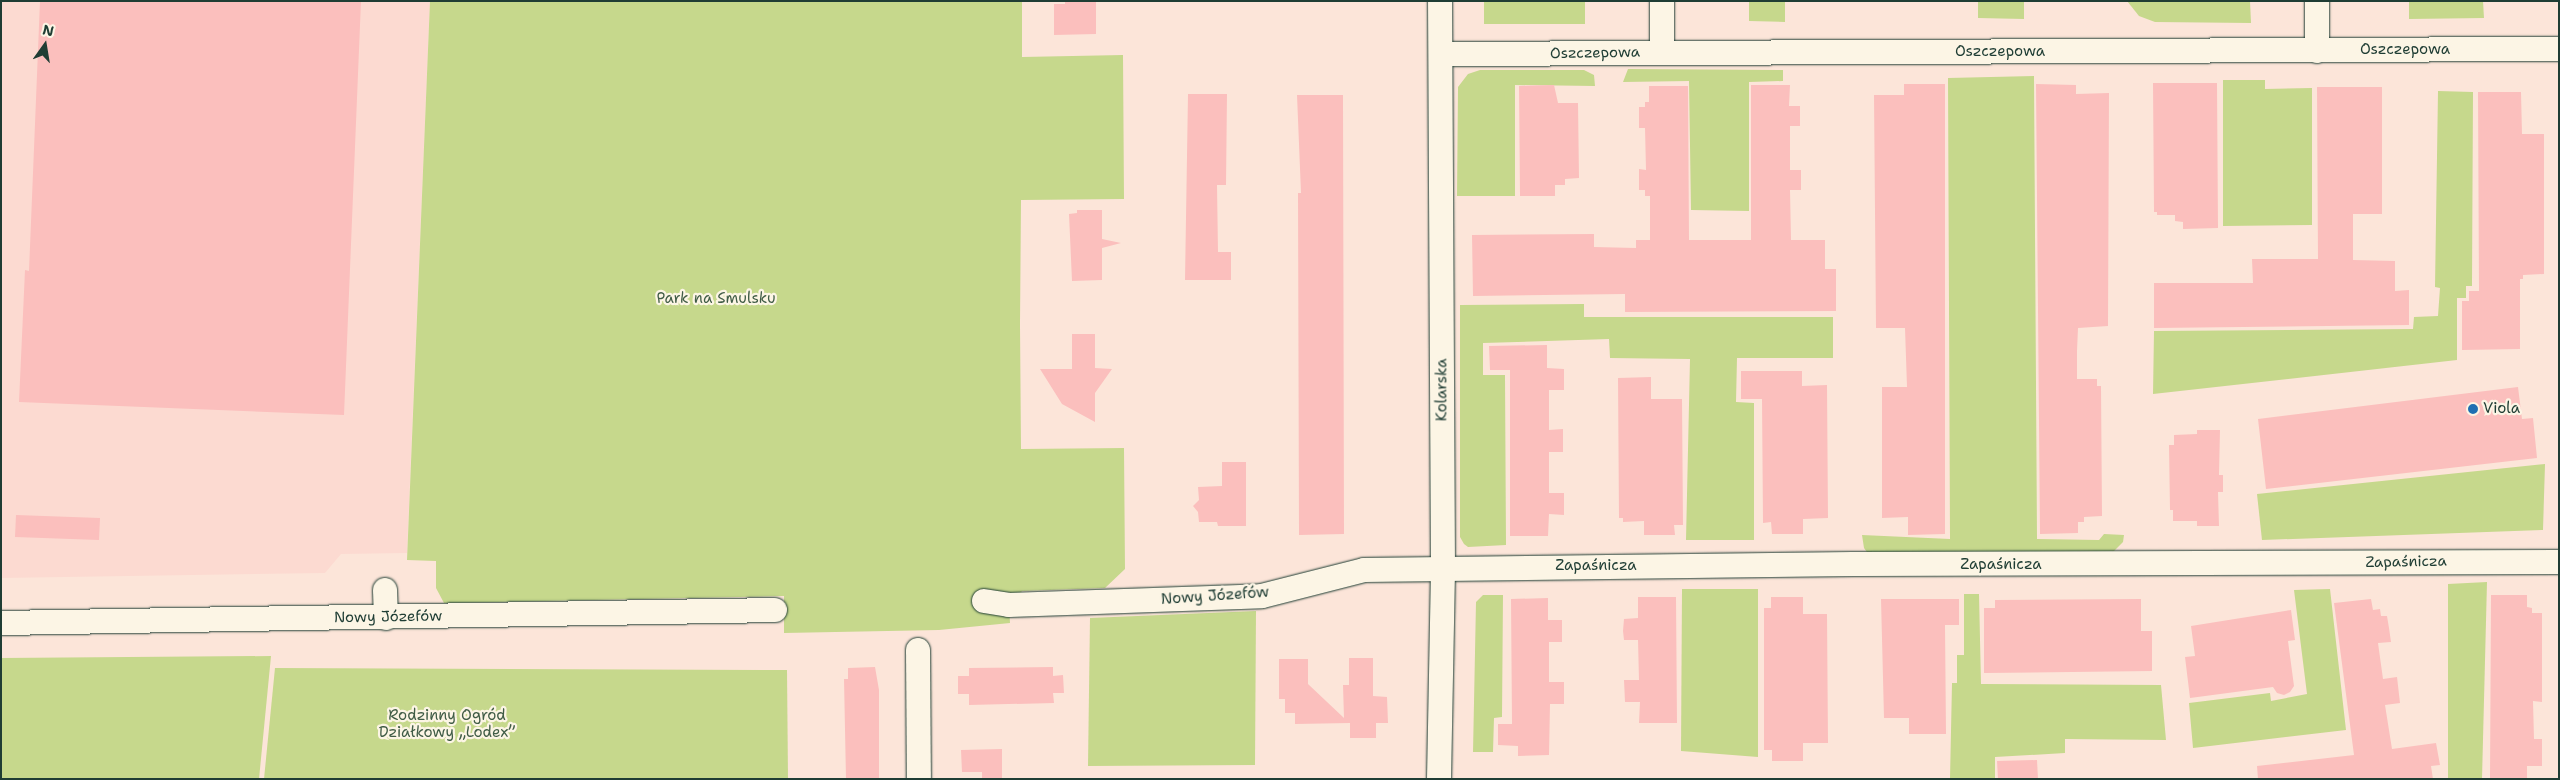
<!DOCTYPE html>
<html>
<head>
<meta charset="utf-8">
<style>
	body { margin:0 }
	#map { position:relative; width:2560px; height:780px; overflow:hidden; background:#fce5d9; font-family:"Shantell Sans",sans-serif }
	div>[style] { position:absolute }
	.built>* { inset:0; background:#fcdad1 }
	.green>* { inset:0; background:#c6d88c }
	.building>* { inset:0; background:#fbbfbd }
	.roads { filter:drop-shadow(0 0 1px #1f3d34) drop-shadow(0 0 1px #1f3d34) }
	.street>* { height:24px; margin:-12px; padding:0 12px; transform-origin:12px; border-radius:12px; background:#fcf5e5 }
	.dots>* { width:14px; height:14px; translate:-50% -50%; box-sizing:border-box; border:2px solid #fcf5e5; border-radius:50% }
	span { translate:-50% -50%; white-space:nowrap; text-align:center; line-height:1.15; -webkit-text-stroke:4.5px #fcf5e5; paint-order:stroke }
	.street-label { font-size:15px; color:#1f3d34 }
	.park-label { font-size:15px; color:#405c46 }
	.poi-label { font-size:15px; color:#1f3d34 }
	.left { translate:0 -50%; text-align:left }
	.frame { position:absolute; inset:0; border:2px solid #1f3d34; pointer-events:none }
	.north { position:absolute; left:20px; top:20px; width:50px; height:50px; -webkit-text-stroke:4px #fcf5e5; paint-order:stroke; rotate:13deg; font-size:14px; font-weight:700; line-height:20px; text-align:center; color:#1f3d34 }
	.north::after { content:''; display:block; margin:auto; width:18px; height:22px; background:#1f3d34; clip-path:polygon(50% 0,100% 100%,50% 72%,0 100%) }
</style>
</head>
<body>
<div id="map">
	<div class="built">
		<div style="clip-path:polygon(1px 1px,430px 1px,407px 553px,341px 554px,325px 573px,1px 578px)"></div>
	</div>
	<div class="green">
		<div style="clip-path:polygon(430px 1px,1022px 1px,1022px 57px,1123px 55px,1124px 199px,1021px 200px,1020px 325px,1021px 449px,1124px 448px,1125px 569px,1105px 588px,1022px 591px,1009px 605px,1010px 623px,939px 630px,784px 633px,784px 596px,444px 603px,436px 588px,436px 561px,407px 560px)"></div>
		<div style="clip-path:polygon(1484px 1px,1585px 1px,1585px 24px,1484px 24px)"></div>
		<div style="clip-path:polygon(1749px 1px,1785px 1px,1785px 22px,1749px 21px)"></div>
		<div style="clip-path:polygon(1978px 1px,2024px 1px,2024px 19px,1978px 18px)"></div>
		<div style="clip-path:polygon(2127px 1px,2250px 1px,2251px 23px,2155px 22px,2139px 16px)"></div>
		<div style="clip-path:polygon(2409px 1px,2483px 1px,2484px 18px,2409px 19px)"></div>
		<div style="clip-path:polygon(1628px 69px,1783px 70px,1783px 81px,1749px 82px,1749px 211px,1691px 210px,1689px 81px,1623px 82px)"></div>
		<div style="clip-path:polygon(1480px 70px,1584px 70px,1594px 75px,1595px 86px,1515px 85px,1515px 196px,1457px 196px,1458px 87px,1468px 74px)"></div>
		<div style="clip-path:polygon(2034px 76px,2037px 539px,2099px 540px,2104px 534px,2124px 535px,2123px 542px,2111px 554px,1869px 555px,1864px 548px,1862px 535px,1950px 539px,1948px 78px)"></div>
		<div style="clip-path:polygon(2223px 80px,2265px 80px,2265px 89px,2312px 88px,2312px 225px,2223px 226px)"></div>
		<div style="clip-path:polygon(2438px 91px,2473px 92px,2472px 286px,2466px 286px,2466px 298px,2457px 298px,2457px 360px,2153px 394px,2154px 331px,2413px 329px,2414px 317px,2438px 316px,2440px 288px,2435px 287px)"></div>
		<div style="clip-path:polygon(1584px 304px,1584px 317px,1833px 317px,1833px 358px,1737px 358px,1736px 402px,1754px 403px,1754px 540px,1686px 540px,1690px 359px,1610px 358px,1609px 339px,1483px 343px,1483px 375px,1505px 375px,1506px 545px,1468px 547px,1464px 544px,1460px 537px,1460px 305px)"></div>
		<div style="clip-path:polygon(2545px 464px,2543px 530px,2262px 540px,2257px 494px)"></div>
		<div style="clip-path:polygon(2487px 582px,2482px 779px,2448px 779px,2448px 584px)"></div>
		<div style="clip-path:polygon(1682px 589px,1758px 589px,1758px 757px,1681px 751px)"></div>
		<div style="clip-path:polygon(2330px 589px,2346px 730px,2193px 748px,2189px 703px,2270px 693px,2271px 701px,2307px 694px,2294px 590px)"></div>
		<div style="clip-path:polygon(1964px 594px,1979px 594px,1981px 684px,2161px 685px,2166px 740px,2065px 739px,2065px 753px,1995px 757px,1995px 779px,1950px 779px,1952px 683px,1957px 683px,1957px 655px,1964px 655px)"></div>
		<div style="clip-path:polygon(1483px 595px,1503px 595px,1502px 717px,1494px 718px,1493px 752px,1473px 752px,1476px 602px)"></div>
		<div style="clip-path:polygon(1256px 611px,1255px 765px,1088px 766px,1090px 618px)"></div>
		<div style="clip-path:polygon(271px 656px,259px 779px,1px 779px,1px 658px)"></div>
		<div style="clip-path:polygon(275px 668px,787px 670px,788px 779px,264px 779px)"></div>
	</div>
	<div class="building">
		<div style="clip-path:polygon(40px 1px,361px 1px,344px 415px,19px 402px,25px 270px,29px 271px)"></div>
		<div style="clip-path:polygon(1065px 1px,1096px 1px,1096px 34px,1054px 35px,1054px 4px,1065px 4px)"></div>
		<div style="clip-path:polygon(2153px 83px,2217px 83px,2218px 228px,2183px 229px,2183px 222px,2175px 221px,2175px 215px,2157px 215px,2157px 212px,2154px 212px)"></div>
		<div style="clip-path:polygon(1904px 84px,1945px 84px,1945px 534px,1908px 535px,1908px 517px,1882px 518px,1882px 387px,1907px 387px,1905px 328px,1876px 328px,1874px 95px,1904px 95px)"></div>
		<div style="clip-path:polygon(2036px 84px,2076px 85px,2076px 94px,2109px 93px,2108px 326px,2078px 328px,2077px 351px,2077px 379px,2097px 379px,2097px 386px,2101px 386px,2102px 516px,2084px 517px,2084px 522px,2078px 522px,2078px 533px,2040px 534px)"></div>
		<div style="clip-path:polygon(1554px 85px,1558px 103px,1578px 103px,1579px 178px,1565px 179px,1565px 185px,1555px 185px,1555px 196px,1520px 196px,1519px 86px)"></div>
		<div style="clip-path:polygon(1751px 85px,1790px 85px,1789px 106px,1800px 106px,1800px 126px,1790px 126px,1790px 170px,1801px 170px,1801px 190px,1790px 190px,1791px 240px,1825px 240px,1825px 269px,1836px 269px,1836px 311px,1625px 312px,1625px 294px,1473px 296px,1472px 235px,1594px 234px,1594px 247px,1636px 248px,1636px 240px,1650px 240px,1650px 196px,1645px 196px,1645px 190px,1639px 190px,1639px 169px,1646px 170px,1645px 128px,1639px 128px,1639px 107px,1645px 107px,1645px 102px,1649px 102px,1649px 86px,1688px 86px,1689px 240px,1751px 240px)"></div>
		<div style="clip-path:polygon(2317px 87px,2382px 87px,2382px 214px,2353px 214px,2353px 260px,2395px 261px,2395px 291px,2409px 290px,2409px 325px,2154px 328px,2154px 283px,2253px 283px,2252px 259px,2318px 259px)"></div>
		<div style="clip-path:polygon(2478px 92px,2521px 92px,2522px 134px,2544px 134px,2544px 274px,2523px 275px,2523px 279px,2520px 279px,2520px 349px,2462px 350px,2462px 301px,2469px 301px,2469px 291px,2479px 291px)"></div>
		<div style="clip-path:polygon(1188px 94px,1227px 94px,1226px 185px,1217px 185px,1218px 252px,1231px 252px,1231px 280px,1185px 280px)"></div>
		<div style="clip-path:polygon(1297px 95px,1343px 95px,1344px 534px,1299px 535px,1298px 193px,1301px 193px)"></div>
		<div style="clip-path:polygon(1077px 210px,1102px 210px,1102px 239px,1121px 243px,1102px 248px,1102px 280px,1072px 281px,1069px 214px,1077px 213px)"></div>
		<div style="clip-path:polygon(1072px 334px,1095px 334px,1095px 368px,1112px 369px,1095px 393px,1095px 422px,1062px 404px,1040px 369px,1072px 369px)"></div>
		<div style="clip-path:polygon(1547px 345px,1547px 368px,1564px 369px,1564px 390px,1549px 390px,1549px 430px,1563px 429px,1563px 452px,1549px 452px,1549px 493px,1564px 493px,1564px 515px,1549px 514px,1548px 536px,1510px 536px,1510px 370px,1490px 370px,1489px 346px)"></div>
		<div style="clip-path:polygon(1741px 371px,1802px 371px,1802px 386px,1827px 385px,1828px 518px,1803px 519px,1803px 534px,1772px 534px,1771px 522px,1763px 523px,1762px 399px,1741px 399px)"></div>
		<div style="clip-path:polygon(1651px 377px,1651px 399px,1682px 399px,1683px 525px,1674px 525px,1675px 535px,1644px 535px,1644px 521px,1623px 522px,1623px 518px,1619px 518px,1618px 378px)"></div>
		<div style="clip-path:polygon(2518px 387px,2522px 419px,2533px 418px,2537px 458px,2266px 489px,2258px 419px)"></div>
		<div style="clip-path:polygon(2197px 430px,2220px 430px,2219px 475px,2223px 475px,2223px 492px,2218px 492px,2219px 526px,2197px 526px,2197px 521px,2173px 521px,2173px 510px,2170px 510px,2169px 445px,2174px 445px,2174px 435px,2197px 434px)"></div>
		<div style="clip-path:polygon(1222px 462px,1246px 462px,1246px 526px,1218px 526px,1217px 522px,1199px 522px,1198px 512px,1193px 506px,1199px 500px,1198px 487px,1222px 486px)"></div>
		<div style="clip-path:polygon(16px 515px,100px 518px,99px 540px,15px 537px)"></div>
		<div style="clip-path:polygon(2491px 595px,2527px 595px,2527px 607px,2532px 608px,2532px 613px,2542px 613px,2542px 702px,2533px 701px,2534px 739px,2542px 739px,2542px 766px,2527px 766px,2527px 779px,2490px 779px)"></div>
		<div style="clip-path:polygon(1638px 597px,1676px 597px,1677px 723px,1639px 723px,1640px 702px,1625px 702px,1624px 680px,1639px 680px,1638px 640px,1624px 640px,1623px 631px,1624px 619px,1638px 618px)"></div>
		<div style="clip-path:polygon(1771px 597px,1803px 597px,1803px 614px,1827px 614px,1828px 743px,1803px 743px,1803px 761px,1772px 761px,1772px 750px,1764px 750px,1764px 608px,1771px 608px)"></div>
		<div style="clip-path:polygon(1548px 598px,1548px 620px,1562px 620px,1562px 642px,1549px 642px,1549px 682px,1564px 682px,1564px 704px,1550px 704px,1549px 755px,1518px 756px,1518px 746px,1498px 745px,1498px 724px,1512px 724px,1511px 599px)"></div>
		<div style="clip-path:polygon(1881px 599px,1959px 599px,1959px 625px,1945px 625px,1946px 734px,1909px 734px,1909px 718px,1884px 718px)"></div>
		<div style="clip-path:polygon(2141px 599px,2141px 631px,2152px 631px,2152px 671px,1984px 673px,1984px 608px,1995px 608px,1995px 600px)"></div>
		<div style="clip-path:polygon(2371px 599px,2373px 610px,2380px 609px,2381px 616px,2387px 616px,2389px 628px,2391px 642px,2378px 643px,2383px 679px,2397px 677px,2400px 703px,2385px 705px,2392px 749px,2436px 743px,2440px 765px,2431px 766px,2433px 779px,2258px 779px,2257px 766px,2354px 755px,2334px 603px)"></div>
		<div style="clip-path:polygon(2291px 610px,2295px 640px,2288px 641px,2294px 686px,2290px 692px,2284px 695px,2277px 693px,2273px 687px,2190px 698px,2185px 657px,2195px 656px,2191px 626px)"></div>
		<div style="clip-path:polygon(1349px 658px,1373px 658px,1373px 696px,1387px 697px,1388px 723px,1376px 723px,1376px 738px,1350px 738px,1350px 723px,1295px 724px,1295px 713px,1285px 713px,1285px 699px,1279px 699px,1279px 659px,1308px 659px,1308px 684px,1344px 718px,1343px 685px,1349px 685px)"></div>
		<div style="clip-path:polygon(875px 667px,879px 690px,879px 779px,846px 779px,844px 679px,848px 679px,848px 668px)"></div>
		<div style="clip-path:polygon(1053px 667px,1053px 676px,1063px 675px,1064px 693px,1053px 693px,1054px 703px,969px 705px,969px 694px,958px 694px,958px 676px,969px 676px,969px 668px)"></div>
		<div style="clip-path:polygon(1002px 749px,1002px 779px,982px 779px,982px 772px,962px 772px,961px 750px)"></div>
		<div style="clip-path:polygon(2037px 760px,2038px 779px,1998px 779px,1997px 761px)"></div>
	</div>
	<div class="roads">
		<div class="street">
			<div style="left:2317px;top:1px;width:50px;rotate:90deg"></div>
			<div style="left:1662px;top:52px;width:51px;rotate:-90deg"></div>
			<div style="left:1441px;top:54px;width:1118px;rotate:-0.26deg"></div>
			<div style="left:385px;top:590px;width:28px;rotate:88deg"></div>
			<div style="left:984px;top:601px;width:25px;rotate:9deg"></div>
			<div style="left:1009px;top:605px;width:253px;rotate:-2deg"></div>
			<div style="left:1262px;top:596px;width:105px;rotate:-14.3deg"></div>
			<div style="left:1364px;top:570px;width:489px;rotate:-0.7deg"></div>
			<div style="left:1853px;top:564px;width:706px;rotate:-0.16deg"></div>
			<div style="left:1px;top:623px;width:774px;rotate:-0.96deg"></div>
			<div style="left:918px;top:650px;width:129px;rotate:89.6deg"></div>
			<div style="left:1439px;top:779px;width:210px;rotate:-88.9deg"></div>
			<div style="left:1443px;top:569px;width:568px;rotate:-90.3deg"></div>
		</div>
	</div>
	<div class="dots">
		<div style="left:2473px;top:409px;background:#1f6fb2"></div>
	</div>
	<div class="street-label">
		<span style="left:2405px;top:50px">Oszczepowa</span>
		<span style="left:2000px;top:52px">Oszczepowa</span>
		<span style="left:1595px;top:53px;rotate:-1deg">Oszczepowa</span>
		<span style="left:1442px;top:390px;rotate:-90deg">Kolarska</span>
		<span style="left:2406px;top:562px;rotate:-1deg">Zapaśnicza</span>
		<span style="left:2001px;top:565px">Zapaśnicza</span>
		<span style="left:1596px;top:566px">Zapaśnicza</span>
		<span style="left:1215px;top:596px;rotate:-4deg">Nowy Józefów</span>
		<span style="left:388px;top:617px;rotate:-1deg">Nowy Józefów</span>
	</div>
	<div class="park-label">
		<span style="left:716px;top:299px">Park na Smulsku</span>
		<span style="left:447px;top:724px">Rodzinny Ogród<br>Działkowy „Lodex”</span>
	</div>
	<div class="poi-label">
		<span class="left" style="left:2483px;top:409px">Viola</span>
	</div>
	<div class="frame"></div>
	<div class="north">N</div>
</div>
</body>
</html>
